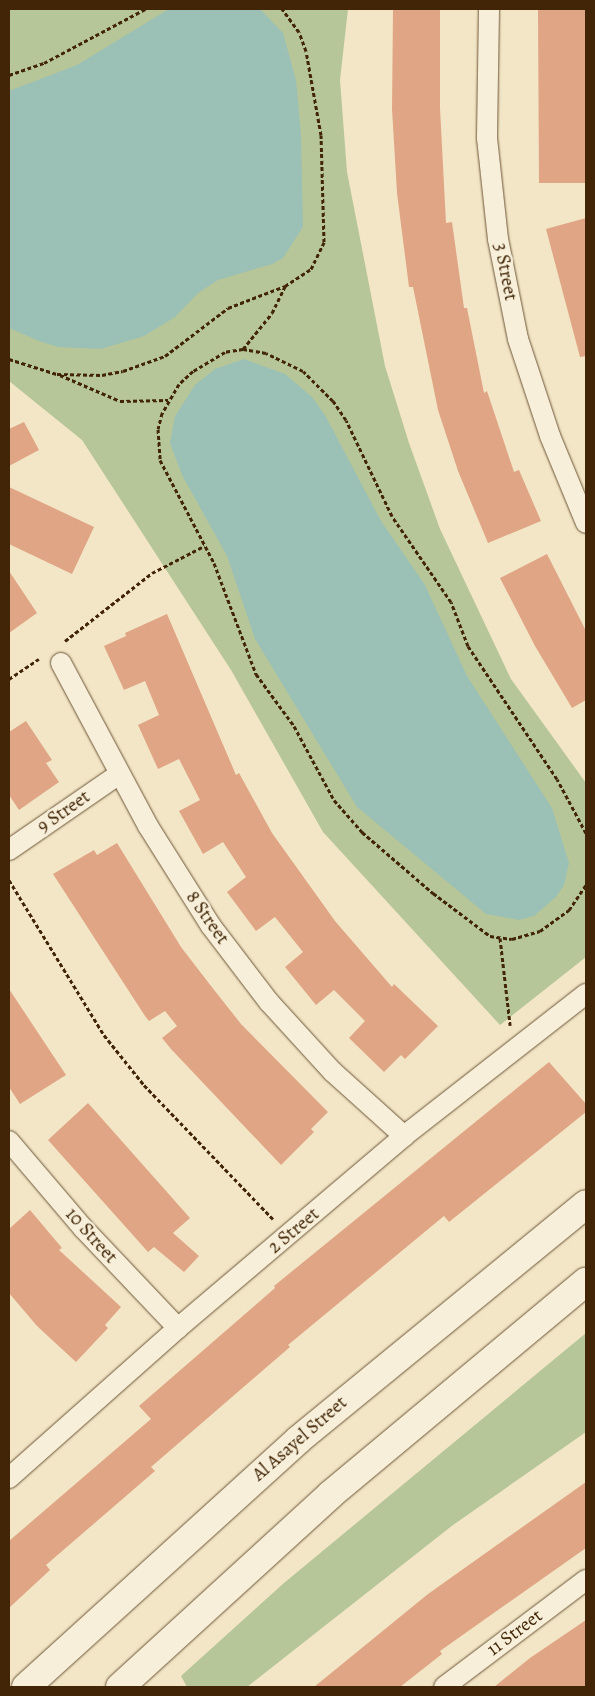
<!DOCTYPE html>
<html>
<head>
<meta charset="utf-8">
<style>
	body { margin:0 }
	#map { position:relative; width:595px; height:1696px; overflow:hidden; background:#f2e6c6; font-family:Alegreya,serif }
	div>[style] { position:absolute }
	.green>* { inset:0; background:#b7c698 }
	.water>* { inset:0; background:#9bc0b5 }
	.building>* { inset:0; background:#e0a584 }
	.path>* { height:3px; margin-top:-1.5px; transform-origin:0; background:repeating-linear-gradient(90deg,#412506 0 4px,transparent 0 6.5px) }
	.roads { filter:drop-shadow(0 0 1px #6d5536) drop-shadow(0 0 1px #6d5536) }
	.street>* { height:20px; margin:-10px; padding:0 10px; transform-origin:10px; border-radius:10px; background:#f7efda }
	.secondary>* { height:28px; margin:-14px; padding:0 14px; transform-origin:14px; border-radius:14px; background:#f7efda }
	span { translate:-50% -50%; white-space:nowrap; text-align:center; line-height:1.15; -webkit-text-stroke:5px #f7efda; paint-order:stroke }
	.street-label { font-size:19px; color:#412506 }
	.frame { position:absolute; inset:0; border:10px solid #412506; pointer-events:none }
</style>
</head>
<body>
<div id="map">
	<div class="green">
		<div style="clip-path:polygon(9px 9px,348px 9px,340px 80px,347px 172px,385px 366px,409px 443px,440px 529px,511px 679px,586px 783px,586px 957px,500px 1025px,323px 832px,231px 670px,82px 440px,9px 381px)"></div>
		<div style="clip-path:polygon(586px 1333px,586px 1432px,453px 1525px,247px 1687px,187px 1687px,181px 1676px,284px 1583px)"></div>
	</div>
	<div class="water">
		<div style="clip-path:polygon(169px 9px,260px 9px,283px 33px,296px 80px,301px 134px,303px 227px,283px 258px,272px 264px,218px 280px,198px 293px,175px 317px,144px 336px,101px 349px,58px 347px,39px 341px,9px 328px,9px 91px,77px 65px)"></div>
		<div style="clip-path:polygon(244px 359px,285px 374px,312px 397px,325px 415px,381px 521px,425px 585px,467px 676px,552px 808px,569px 863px,564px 885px,556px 897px,534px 916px,519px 920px,486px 914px,357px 807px,255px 639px,227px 556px,182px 475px,170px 443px,175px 416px,195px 385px,215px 369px)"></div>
	</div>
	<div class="building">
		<div style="clip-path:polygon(393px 9px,440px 9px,440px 108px,446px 223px,452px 222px,464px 308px,467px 308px,484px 393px,487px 391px,514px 472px,519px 470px,541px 521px,488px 543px,458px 471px,438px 410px,413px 287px,409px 287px,397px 193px,392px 109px)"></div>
		<div style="clip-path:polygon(538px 9px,586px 9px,586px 183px,539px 183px)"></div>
		<div style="clip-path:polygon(586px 218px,586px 356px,580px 357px,546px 229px)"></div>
		<div style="clip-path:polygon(24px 422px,39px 450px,9px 466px,9px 429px)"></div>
		<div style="clip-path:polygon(9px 487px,94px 527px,72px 574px,9px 544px)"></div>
		<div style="clip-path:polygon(547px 554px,586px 631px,586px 700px,572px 708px,535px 646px,500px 578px)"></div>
		<div style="clip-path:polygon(9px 571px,37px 613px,9px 633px)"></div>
		<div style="clip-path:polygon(167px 614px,236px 775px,239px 773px,272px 833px,335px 921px,392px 987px,394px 984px,438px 1026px,405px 1059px,401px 1055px,384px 1072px,349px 1038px,365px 1021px,334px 990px,316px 1005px,285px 967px,303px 952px,275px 917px,256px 931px,227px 892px,246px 877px,223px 842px,203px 854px,179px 811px,200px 800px,179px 759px,158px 769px,138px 725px,159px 715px,145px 681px,124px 690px,104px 646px,126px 636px,125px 633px)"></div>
		<div style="clip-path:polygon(26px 721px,52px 760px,46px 763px,59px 782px,19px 810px,9px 795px,9px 732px)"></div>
		<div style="clip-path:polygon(117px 843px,181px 947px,211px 986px,241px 1024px,328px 1112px,311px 1129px,314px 1132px,281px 1165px,171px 1049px,162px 1038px,177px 1026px,165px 1011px,149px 1021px,145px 1016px,53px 874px,94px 850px,97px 855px)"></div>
		<div style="clip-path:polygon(9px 989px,66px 1075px,20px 1104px,9px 1087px)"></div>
		<div style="clip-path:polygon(549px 1062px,586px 1104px,586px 1112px,449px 1222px,444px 1216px,288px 1345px,290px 1347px,151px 1467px,155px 1471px,46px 1565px,50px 1570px,9px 1608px,9px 1541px,151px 1419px,139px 1406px,275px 1288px,274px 1286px)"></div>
		<div style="clip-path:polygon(88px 1103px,190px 1218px,173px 1233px,199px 1256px,184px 1272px,154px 1247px,148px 1252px,48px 1140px)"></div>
		<div style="clip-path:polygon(30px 1210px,62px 1248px,59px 1250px,121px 1307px,105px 1325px,108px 1328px,76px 1362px,37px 1326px,9px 1293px,9px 1229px)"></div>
		<div style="clip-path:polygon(586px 1482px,586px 1548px,440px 1651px,442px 1654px,400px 1687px,314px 1687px,428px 1594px)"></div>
		<div style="clip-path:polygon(586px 1620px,586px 1687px,494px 1687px,530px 1658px)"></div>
	</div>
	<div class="path">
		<div style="left:9px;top:75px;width:37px;rotate:-19deg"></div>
		<div style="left:44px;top:63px;width:115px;rotate:-28.1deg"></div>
		<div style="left:243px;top:349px;width:46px;rotate:-51.1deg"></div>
		<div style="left:272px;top:313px;width:30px;rotate:-64deg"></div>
		<div style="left:9px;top:359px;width:50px;rotate:17.4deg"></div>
		<div style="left:57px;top:374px;width:45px;rotate:1.3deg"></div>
		<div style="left:102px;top:375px;width:21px;rotate:-11deg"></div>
		<div style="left:123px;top:371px;width:45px;rotate:-19.7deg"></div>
		<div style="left:165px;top:356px;width:79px;rotate:-37.3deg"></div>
		<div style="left:228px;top:308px;width:61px;rotate:-21.1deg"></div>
		<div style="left:285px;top:286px;width:31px;rotate:-33deg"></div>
		<div style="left:311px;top:269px;width:30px;rotate:-64deg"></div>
		<div style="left:324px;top:242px;width:107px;rotate:-91.6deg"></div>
		<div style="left:321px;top:135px;width:85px;rotate:-100.1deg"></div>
		<div style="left:306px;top:51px;width:20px;rotate:-110deg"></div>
		<div style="left:299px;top:32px;width:29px;rotate:-126deg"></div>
		<div style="left:60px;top:375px;width:65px;rotate:23.4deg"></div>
		<div style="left:120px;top:401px;width:48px;rotate:-1.2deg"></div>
		<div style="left:65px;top:641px;width:110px;rotate:-38deg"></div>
		<div style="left:152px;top:573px;width:59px;rotate:-27.4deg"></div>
		<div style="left:9px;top:679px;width:36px;rotate:-34deg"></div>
		<div style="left:586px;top:833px;width:61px;rotate:-118.2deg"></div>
		<div style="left:557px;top:779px;width:160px;rotate:-123.8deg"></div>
		<div style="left:468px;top:646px;width:47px;rotate:-111.1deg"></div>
		<div style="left:451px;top:602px;width:104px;rotate:-124.5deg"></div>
		<div style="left:392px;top:516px;width:106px;rotate:-115.6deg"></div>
		<div style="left:346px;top:420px;width:23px;rotate:-124deg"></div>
		<div style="left:333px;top:401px;width:42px;rotate:-135deg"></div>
		<div style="left:303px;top:371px;width:41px;rotate:-154.1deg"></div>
		<div style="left:266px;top:353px;width:23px;rotate:-170deg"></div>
		<div style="left:243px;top:349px;width:18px;rotate:171deg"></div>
		<div style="left:225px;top:352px;width:37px;rotate:149deg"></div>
		<div style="left:193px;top:371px;width:19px;rotate:137deg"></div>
		<div style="left:179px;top:384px;width:34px;rotate:120deg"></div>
		<div style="left:162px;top:413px;width:16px;rotate:104deg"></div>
		<div style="left:158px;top:429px;width:31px;rotate:86deg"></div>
		<div style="left:160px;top:460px;width:116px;rotate:62.3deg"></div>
		<div style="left:214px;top:563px;width:119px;rotate:69.3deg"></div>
		<div style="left:256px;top:674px;width:64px;rotate:53.8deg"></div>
		<div style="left:294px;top:726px;width:84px;rotate:61.6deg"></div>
		<div style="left:334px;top:800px;width:43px;rotate:48.8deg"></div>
		<div style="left:362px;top:832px;width:94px;rotate:40.7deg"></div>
		<div style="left:433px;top:893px;width:71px;rotate:37deg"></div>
		<div style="left:490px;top:936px;width:22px;rotate:8deg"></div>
		<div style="left:512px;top:939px;width:29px;rotate:-16deg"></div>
		<div style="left:540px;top:931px;width:36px;rotate:-36deg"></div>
		<div style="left:569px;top:910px;width:30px;rotate:-56deg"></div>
		<div style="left:9px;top:880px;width:182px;rotate:58.5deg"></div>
		<div style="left:104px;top:1035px;width:64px;rotate:51.3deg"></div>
		<div style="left:144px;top:1085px;width:186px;rotate:46.1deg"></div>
		<div style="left:500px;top:938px;width:88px;rotate:83.4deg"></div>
	</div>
	<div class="roads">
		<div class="street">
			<div style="left:489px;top:9px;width:129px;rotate:90.9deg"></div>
			<div style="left:487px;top:138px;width:102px;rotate:83.8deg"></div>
			<div style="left:498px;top:239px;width:102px;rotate:78.7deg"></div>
			<div style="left:518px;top:339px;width:102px;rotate:71.7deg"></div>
			<div style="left:550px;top:436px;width:94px;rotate:67.5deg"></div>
			<div style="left:61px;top:663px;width:185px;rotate:61.9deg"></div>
			<div style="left:148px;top:826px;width:118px;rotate:57.8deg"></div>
			<div style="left:211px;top:926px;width:96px;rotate:52.7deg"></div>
			<div style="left:269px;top:1002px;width:95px;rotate:47.6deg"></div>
			<div style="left:333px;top:1072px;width:96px;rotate:42deg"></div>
			<div style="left:9px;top:850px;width:134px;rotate:-34.6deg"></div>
			<div style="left:9px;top:1141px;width:114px;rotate:49.6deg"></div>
			<div style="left:83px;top:1228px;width:138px;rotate:46.5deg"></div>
			<div style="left:9px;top:1478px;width:226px;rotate:-41.6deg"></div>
			<div style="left:178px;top:1328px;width:297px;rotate:-40.3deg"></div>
			<div style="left:404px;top:1136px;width:231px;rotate:-38deg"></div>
			<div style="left:444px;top:1687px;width:178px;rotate:-37deg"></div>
		</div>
		<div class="secondary">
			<div style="left:26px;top:1687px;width:367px;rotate:-42.2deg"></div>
			<div style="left:298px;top:1440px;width:372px;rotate:-39.3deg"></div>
			<div style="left:120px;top:1687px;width:285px;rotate:-42.4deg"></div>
			<div style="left:330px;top:1495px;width:333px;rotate:-39.8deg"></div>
		</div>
	</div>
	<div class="street-label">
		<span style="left:505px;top:272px;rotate:79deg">3 Street</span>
		<span style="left:64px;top:812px;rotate:-35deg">9 Street</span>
		<span style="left:207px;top:918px;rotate:55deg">8 Street</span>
		<span style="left:294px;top:1231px;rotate:-40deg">2 Street</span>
		<span style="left:91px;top:1236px;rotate:48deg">10 Street</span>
		<span style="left:300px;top:1439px;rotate:-41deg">Al Asayel Street</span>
		<span style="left:515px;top:1633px;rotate:-37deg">11 Street</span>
	</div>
	<div class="frame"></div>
</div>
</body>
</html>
